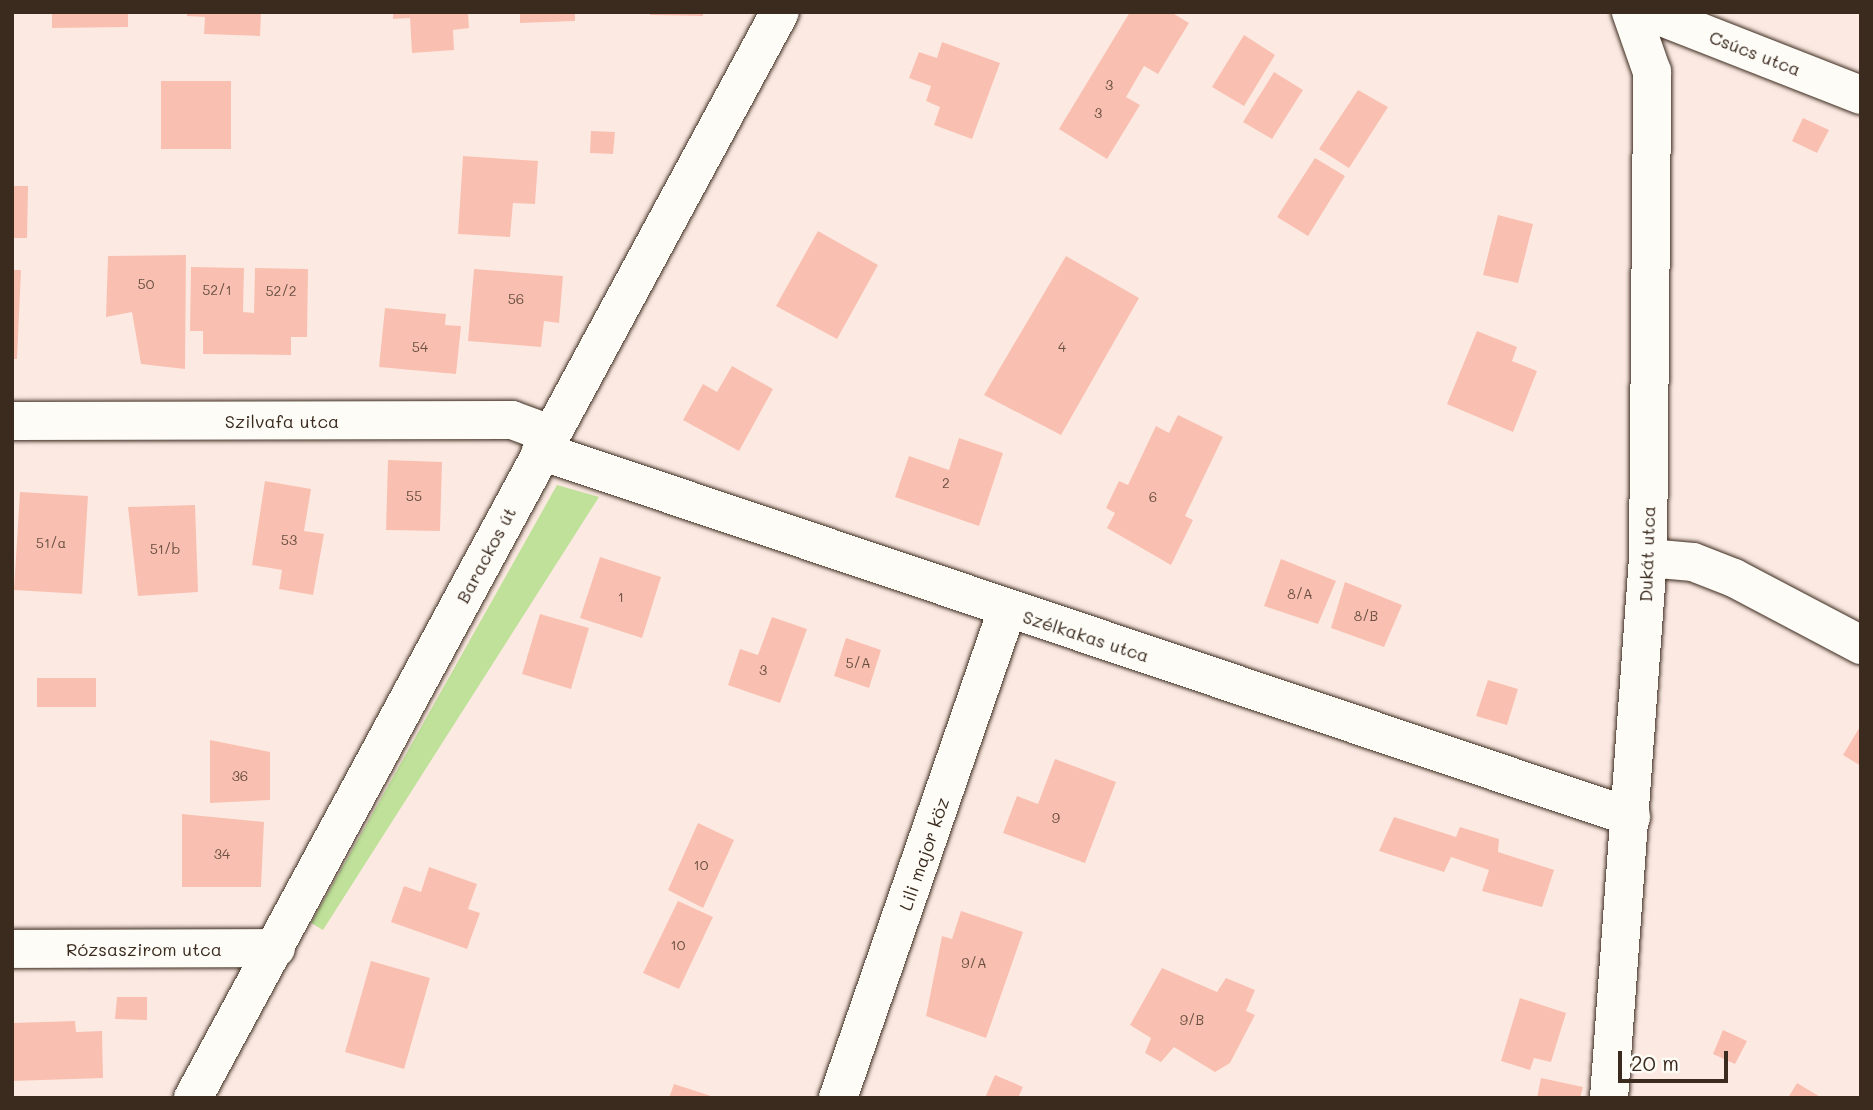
<!DOCTYPE html>
<html>
<head>
<meta charset="utf-8">
<style>
	body { margin:0 }
	#map { position:relative; width:1873px; height:1110px; overflow:hidden; background:#fceae2; font-family:Mali,sans-serif }
	div>[style] { position:absolute }
	.green>* { inset:0; background:#bfe19a }
	.building>* { inset:0; background:#f9c0b1 }
	.roads { filter:drop-shadow(0 0 2px #3b2a1e) drop-shadow(0 0 2px #3b2a1e) }
	.minor>* { height:38px; margin:-19px; padding:0 19px; transform-origin:19px; border-radius:19px; background:#fdfcf7 }
	span { translate:-50% -50%; white-space:nowrap; text-align:center; line-height:1.15; -webkit-text-stroke:6px #fdfcf7; paint-order:stroke }
	.number-label { font-size:14px; color:#6a5043 }
	.number-label span { -webkit-text-stroke-width:0 }
	.street-label { font-size:18px; color:#3b2a1e }
	.frame { position:absolute; inset:0; border:14px solid #3b2a1e; pointer-events:none }
	.scale { position:absolute; left:1618px; top:1051px; width:110px; height:32px; box-sizing:border-box; border:4px solid #3b2a1e; border-top:0; padding-left:9px; font-size:21px; line-height:24px; white-space:nowrap; color:#3b2a1e; -webkit-text-stroke:5px #fdfcf7; paint-order:stroke }
</style>
</head>
<body>
<div id="map">
	<div class="green">
		<div style="clip-path:polygon(557px 485px,599px 497px,323px 930px,311px 923px)"></div>
	</div>
	<div class="building">
		<div style="clip-path:polygon(52px 12px,128px 12px,128px 27px,52px 28px)"></div>
		<div style="clip-path:polygon(187px 12px,261px 12px,260px 36px,204px 34px,205px 17px,187px 16px)"></div>
		<div style="clip-path:polygon(393px 12px,468px 12px,469px 28px,453px 30px,454px 50px,412px 53px,410px 18px,393px 19px)"></div>
		<div style="clip-path:polygon(520px 12px,575px 12px,575px 21px,520px 23px)"></div>
		<div style="clip-path:polygon(650px 12px,703px 12px,703px 16px,650px 15px)"></div>
		<div style="clip-path:polygon(1130px 12px,1171px 12px,1189px 23px,1158px 74px,1144px 66px,1126px 97px,1140px 105px,1107px 159px,1059px 129px)"></div>
		<div style="clip-path:polygon(1244px 35px,1275px 55px,1244px 106px,1212px 87px)"></div>
		<div style="clip-path:polygon(942px 42px,1000px 63px,972px 139px,934px 125px,940px 107px,926px 101px,931px 86px,909px 78px,919px 52px,937px 58px)"></div>
		<div style="clip-path:polygon(1274px 72px,1303px 90px,1272px 139px,1243px 122px)"></div>
		<div style="clip-path:polygon(161px 81px,231px 81px,231px 149px,161px 149px)"></div>
		<div style="clip-path:polygon(1358px 90px,1388px 107px,1349px 168px,1319px 149px)"></div>
		<div style="clip-path:polygon(1803px 118px,1829px 130px,1817px 153px,1792px 141px)"></div>
		<div style="clip-path:polygon(591px 131px,615px 132px,613px 154px,590px 153px)"></div>
		<div style="clip-path:polygon(463px 156px,538px 161px,535px 204px,513px 203px,510px 237px,458px 234px)"></div>
		<div style="clip-path:polygon(1315px 158px,1345px 176px,1308px 236px,1277px 217px)"></div>
		<div style="clip-path:polygon(12px 186px,28px 186px,27px 238px,12px 238px)"></div>
		<div style="clip-path:polygon(1498px 215px,1533px 224px,1518px 283px,1483px 275px)"></div>
		<div style="clip-path:polygon(818px 231px,878px 265px,837px 339px,776px 306px)"></div>
		<div style="clip-path:polygon(186px 255px,185px 369px,141px 364px,132px 312px,106px 317px,108px 256px)"></div>
		<div style="clip-path:polygon(1066px 256px,1139px 298px,1061px 435px,984px 395px)"></div>
		<div style="clip-path:polygon(191px 267px,244px 268px,243px 312px,254px 313px,255px 268px,308px 269px,307px 337px,291px 337px,291px 355px,203px 354px,203px 331px,190px 331px)"></div>
		<div style="clip-path:polygon(474px 269px,563px 276px,559px 323px,544px 321px,541px 347px,468px 341px)"></div>
		<div style="clip-path:polygon(12px 270px,21px 270px,17px 359px,12px 359px)"></div>
		<div style="clip-path:polygon(385px 308px,446px 314px,445px 325px,461px 326px,456px 374px,379px 367px)"></div>
		<div style="clip-path:polygon(1477px 331px,1517px 347px,1512px 361px,1537px 371px,1513px 432px,1447px 404px)"></div>
		<div style="clip-path:polygon(732px 366px,773px 389px,739px 451px,683px 420px,703px 384px,717px 392px)"></div>
		<div style="clip-path:polygon(1178px 415px,1223px 437px,1185px 516px,1193px 520px,1171px 565px,1107px 528px,1115px 513px,1106px 508px,1119px 481px,1128px 485px,1156px 426px,1169px 433px)"></div>
		<div style="clip-path:polygon(959px 438px,1003px 453px,979px 526px,895px 497px,909px 456px,949px 470px)"></div>
		<div style="clip-path:polygon(388px 460px,442px 462px,440px 531px,386px 530px)"></div>
		<div style="clip-path:polygon(265px 481px,311px 489px,304px 531px,324px 534px,313px 595px,279px 589px,282px 570px,252px 565px)"></div>
		<div style="clip-path:polygon(20px 492px,88px 496px,82px 594px,14px 590px)"></div>
		<div style="clip-path:polygon(195px 505px,198px 592px,138px 596px,128px 507px)"></div>
		<div style="clip-path:polygon(600px 557px,661px 577px,642px 638px,580px 618px)"></div>
		<div style="clip-path:polygon(1281px 559px,1336px 581px,1318px 624px,1264px 606px)"></div>
		<div style="clip-path:polygon(1345px 582px,1402px 605px,1384px 647px,1331px 628px)"></div>
		<div style="clip-path:polygon(540px 614px,589px 628px,571px 689px,522px 674px)"></div>
		<div style="clip-path:polygon(772px 617px,807px 629px,780px 703px,728px 685px,740px 649px,758px 655px)"></div>
		<div style="clip-path:polygon(846px 638px,881px 650px,869px 688px,834px 676px)"></div>
		<div style="clip-path:polygon(37px 678px,96px 678px,96px 707px,37px 707px)"></div>
		<div style="clip-path:polygon(1488px 680px,1518px 689px,1507px 725px,1476px 716px)"></div>
		<div style="clip-path:polygon(1861px 725px,1861px 766px,1843px 755px)"></div>
		<div style="clip-path:polygon(210px 740px,270px 752px,270px 800px,210px 803px)"></div>
		<div style="clip-path:polygon(1055px 759px,1116px 782px,1085px 863px,1003px 833px,1017px 796px,1038px 804px)"></div>
		<div style="clip-path:polygon(182px 814px,264px 822px,261px 887px,182px 887px)"></div>
		<div style="clip-path:polygon(1394px 817px,1456px 837px,1460px 827px,1499px 839px,1498px 852px,1554px 870px,1542px 907px,1482px 891px,1489px 870px,1451px 857px,1444px 872px,1379px 851px)"></div>
		<div style="clip-path:polygon(698px 823px,734px 840px,703px 908px,668px 890px)"></div>
		<div style="clip-path:polygon(429px 867px,477px 884px,468px 909px,480px 913px,467px 949px,391px 922px,404px 886px,421px 892px)"></div>
		<div style="clip-path:polygon(678px 901px,713px 917px,679px 989px,643px 973px)"></div>
		<div style="clip-path:polygon(961px 911px,1023px 932px,986px 1038px,926px 1016px,942px 936px,952px 939px)"></div>
		<div style="clip-path:polygon(371px 961px,430px 978px,404px 1069px,345px 1052px)"></div>
		<div style="clip-path:polygon(1162px 968px,1217px 992px,1226px 978px,1255px 990px,1246px 1011px,1255px 1015px,1230px 1063px,1215px 1072px,1174px 1047px,1161px 1062px,1145px 1053px,1151px 1038px,1130px 1025px)"></div>
		<div style="clip-path:polygon(117px 997px,147px 997px,147px 1020px,115px 1019px)"></div>
		<div style="clip-path:polygon(1520px 998px,1566px 1013px,1551px 1062px,1534px 1058px,1530px 1070px,1501px 1061px)"></div>
		<div style="clip-path:polygon(75px 1021px,76px 1032px,102px 1031px,103px 1078px,12px 1081px,13px 1023px)"></div>
		<div style="clip-path:polygon(1723px 1030px,1747px 1041px,1735px 1064px,1713px 1054px)"></div>
		<div style="clip-path:polygon(995px 1075px,1023px 1087px,1018px 1098px,985px 1098px)"></div>
		<div style="clip-path:polygon(1541px 1078px,1583px 1087px,1580px 1098px,1537px 1098px)"></div>
		<div style="clip-path:polygon(1797px 1083px,1822px 1098px,1788px 1098px)"></div>
		<div style="clip-path:polygon(674px 1084px,714px 1097px,714px 1098px,669px 1098px)"></div>
	</div>
	<div class="roads">
		<div class="minor">
			<div style="left:1649px;top:12px;width:228px;rotate:21.4deg"></div>
			<div style="left:12px;top:421px;width:500px;rotate:-0.11deg"></div>
			<div style="left:512px;top:420px;width:40px;rotate:20.2deg"></div>
			<div style="left:541px;top:451px;width:1150px;rotate:18.56deg"></div>
			<div style="left:1648px;top:558px;width:45px;rotate:5.1deg"></div>
			<div style="left:1693px;top:562px;width:44px;rotate:21.3deg"></div>
			<div style="left:1734px;top:578px;width:144px;rotate:27.8deg"></div>
			<div style="left:12px;top:949px;width:264px;rotate:-0.2deg"></div>
			<div style="left:193px;top:1098px;width:1234px;rotate:-61.61deg"></div>
			<div style="left:838px;top:1098px;width:516px;rotate:-70.9deg"></div>
			<div style="left:1609px;top:1098px;width:541px;rotate:-85.87deg"></div>
			<div style="left:1648px;top:558px;width:486px;rotate:-89.5deg"></div>
			<div style="left:1652px;top:72px;width:64px;rotate:-109.3deg"></div>
		</div>
	</div>
	<div class="number-label">
		<span style="left:1109px;top:85px">3</span>
		<span style="left:1098px;top:113px">3</span>
		<span style="left:146px;top:284px">50</span>
		<span style="left:217px;top:290px">52/1</span>
		<span style="left:281px;top:291px">52/2</span>
		<span style="left:516px;top:299px">56</span>
		<span style="left:420px;top:347px">54</span>
		<span style="left:1062px;top:347px">4</span>
		<span style="left:946px;top:483px">2</span>
		<span style="left:414px;top:496px">55</span>
		<span style="left:1153px;top:497px">6</span>
		<span style="left:289px;top:540px">53</span>
		<span style="left:51px;top:543px">51/a</span>
		<span style="left:165px;top:549px">51/b</span>
		<span style="left:1300px;top:594px">8/A</span>
		<span style="left:621px;top:597px">1</span>
		<span style="left:1366px;top:616px">8/B</span>
		<span style="left:858px;top:663px">5/A</span>
		<span style="left:763px;top:670px">3</span>
		<span style="left:240px;top:776px">36</span>
		<span style="left:1056px;top:818px">9</span>
		<span style="left:222px;top:854px">34</span>
		<span style="left:701px;top:865px">10</span>
		<span style="left:678px;top:945px">10</span>
		<span style="left:974px;top:963px">9/A</span>
		<span style="left:1192px;top:1020px">9/B</span>
	</div>
	<div class="street-label">
		<span style="left:1755px;top:53px;rotate:21deg">Csúcs utca</span>
		<span style="left:282px;top:421px">Szilvafa utca</span>
		<span style="left:1647px;top:554px;rotate:-88deg">Dukát utca</span>
		<span style="left:486px;top:555px;rotate:-62deg">Barackos út</span>
		<span style="left:1086px;top:636px;rotate:18deg">Szélkakas utca</span>
		<span style="left:924px;top:854px;rotate:-71deg">Lili major köz</span>
		<span style="left:144px;top:949px">Rózsaszirom utca</span>
	</div>
	<div class="frame"></div>
	<div class="scale">20 m</div>
</div>
</body>
</html>
